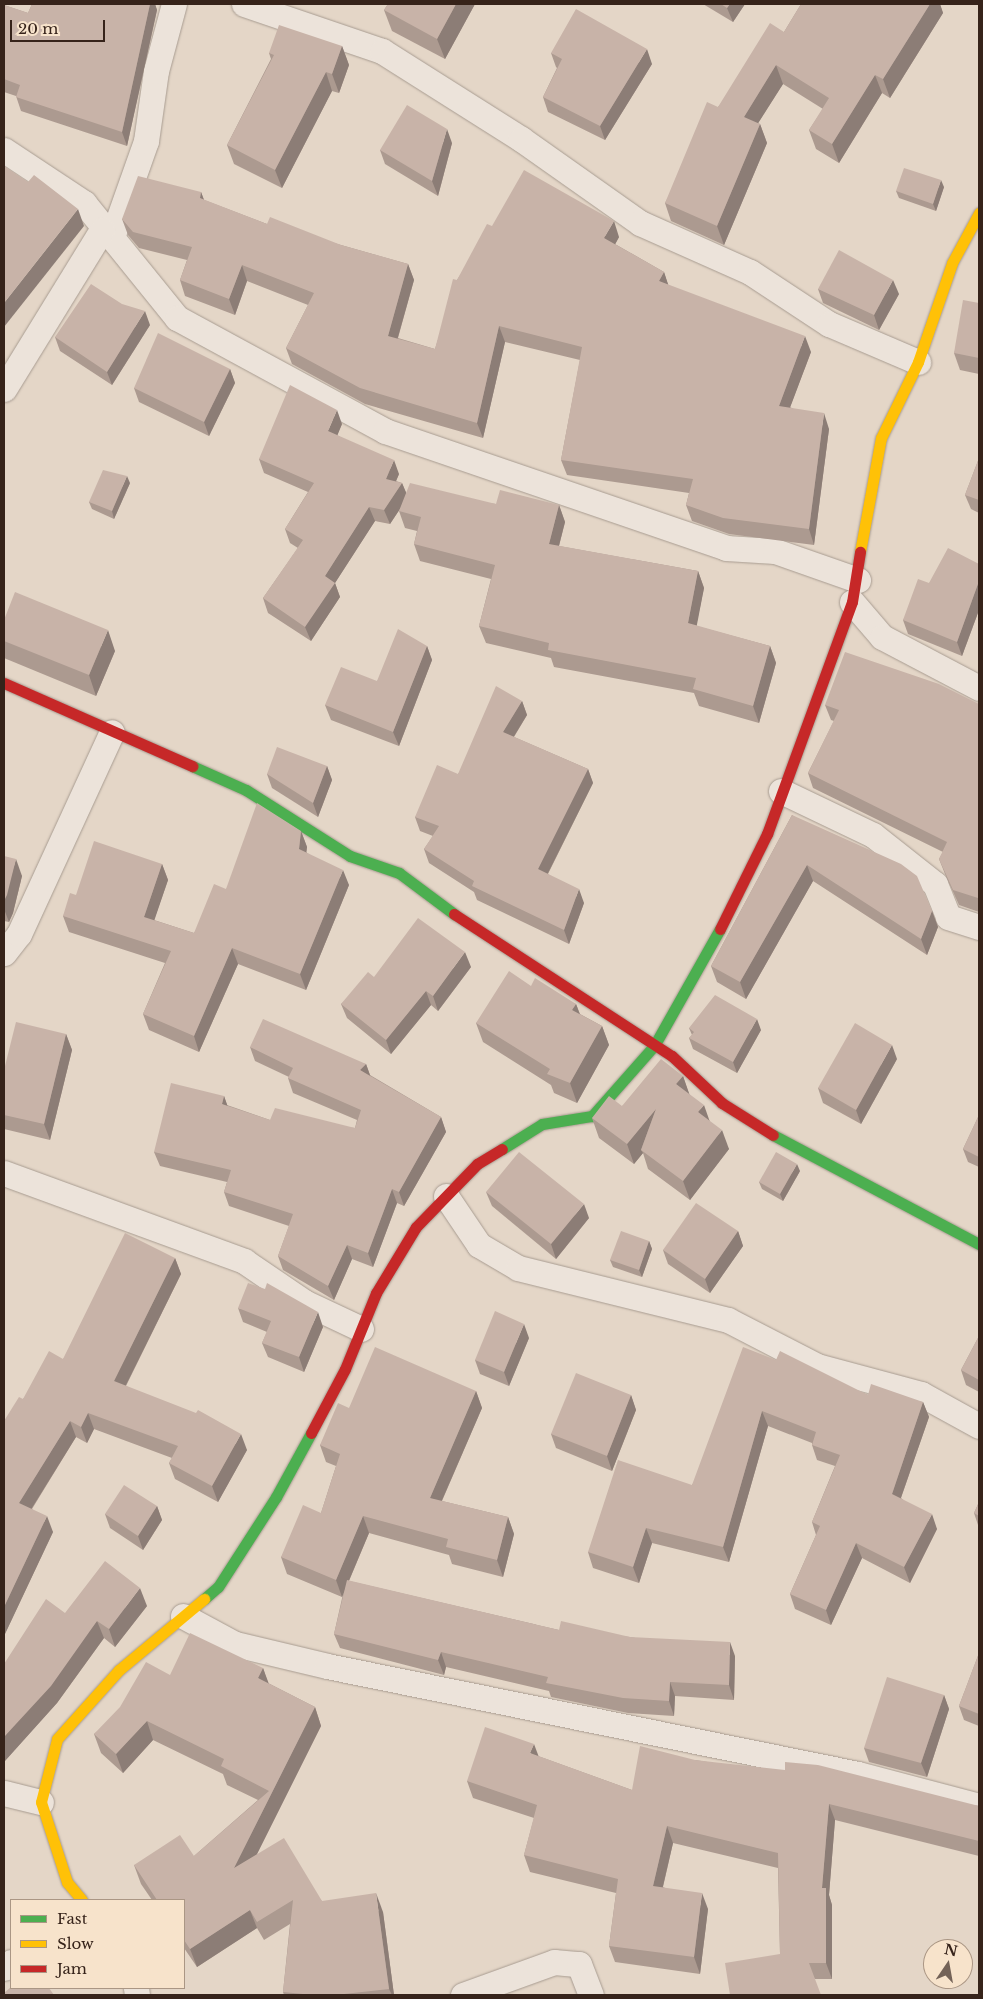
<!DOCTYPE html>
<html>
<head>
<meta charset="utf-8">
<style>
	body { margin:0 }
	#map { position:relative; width:983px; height:1999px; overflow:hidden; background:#e4d6c7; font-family:"Libre Baskerville",serif }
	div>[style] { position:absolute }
	.roads { filter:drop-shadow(0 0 1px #a89c91) drop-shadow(0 0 1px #a89c91) }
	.street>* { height:25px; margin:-12.5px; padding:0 12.5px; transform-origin:12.5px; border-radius:12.5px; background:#ece3da }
	.fast>* { height:11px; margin:-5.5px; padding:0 5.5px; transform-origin:5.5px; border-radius:5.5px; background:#4caf50 }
	.slow>* { height:11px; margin:-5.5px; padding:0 5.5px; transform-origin:5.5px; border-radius:5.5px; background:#ffc107 }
	.jam>* { height:11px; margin:-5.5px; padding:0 5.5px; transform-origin:5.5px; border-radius:5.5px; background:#c62828 }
	.wall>* { inset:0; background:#ac9a90 }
	.shaded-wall>* { inset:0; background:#8c7d76 }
	.building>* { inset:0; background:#c8b3a8 }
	span { translate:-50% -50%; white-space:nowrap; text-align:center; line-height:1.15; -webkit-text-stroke:4px #f7e3cb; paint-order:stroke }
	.frame { position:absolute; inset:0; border:5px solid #36231a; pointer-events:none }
	.legend { position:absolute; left:10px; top:1899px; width:175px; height:90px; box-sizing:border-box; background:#f7e3cb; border:1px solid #aa9684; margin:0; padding:6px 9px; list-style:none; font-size:15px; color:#36231a }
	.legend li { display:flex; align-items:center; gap:10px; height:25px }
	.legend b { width:25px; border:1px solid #aa9684 }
	.north { position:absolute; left:923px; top:1939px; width:50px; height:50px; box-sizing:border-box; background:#f7e3cb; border:1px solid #aa9684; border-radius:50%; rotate:12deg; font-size:14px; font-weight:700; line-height:20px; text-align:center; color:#36231a }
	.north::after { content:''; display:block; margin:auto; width:18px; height:22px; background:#736257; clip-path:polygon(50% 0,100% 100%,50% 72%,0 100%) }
	.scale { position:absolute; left:10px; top:20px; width:95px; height:22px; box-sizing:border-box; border:2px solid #36231a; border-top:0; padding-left:6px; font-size:15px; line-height:18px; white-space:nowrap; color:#36231a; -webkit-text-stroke:4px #f7e3cb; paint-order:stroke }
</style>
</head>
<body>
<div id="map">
	<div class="roads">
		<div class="street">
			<div style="left:244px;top:4px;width:146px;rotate:18.8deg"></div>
			<div style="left:382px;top:51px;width:165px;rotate:32.3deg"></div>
			<div style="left:521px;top:139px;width:146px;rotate:35.2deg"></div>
			<div style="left:640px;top:223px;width:120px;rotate:24deg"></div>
			<div style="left:750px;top:272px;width:95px;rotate:33.4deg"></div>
			<div style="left:829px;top:324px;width:97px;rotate:23.1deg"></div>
			<div style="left:4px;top:150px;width:96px;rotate:33.5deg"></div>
			<div style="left:84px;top:203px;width:148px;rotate:51deg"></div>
			<div style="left:177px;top:318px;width:237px;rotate:28.5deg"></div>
			<div style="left:385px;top:431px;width:361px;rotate:18.9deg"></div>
			<div style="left:726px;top:548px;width:49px;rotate:3.5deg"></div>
			<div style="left:775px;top:551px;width:88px;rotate:19.3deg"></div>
			<div style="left:112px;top:237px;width:102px;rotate:-70.5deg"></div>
			<div style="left:146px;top:141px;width:71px;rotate:-81.9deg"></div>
			<div style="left:156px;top:71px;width:69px;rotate:-75deg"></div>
			<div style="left:4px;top:389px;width:187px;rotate:-58.4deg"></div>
			<div style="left:852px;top:602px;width:46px;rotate:49.4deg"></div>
			<div style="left:882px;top:637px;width:110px;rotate:27.7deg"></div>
			<div style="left:781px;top:791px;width:102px;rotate:25.6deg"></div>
			<div style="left:873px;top:835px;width:79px;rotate:38.3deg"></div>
			<div style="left:935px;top:884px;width:35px;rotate:68deg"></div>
			<div style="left:948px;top:917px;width:33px;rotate:18deg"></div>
			<div style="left:4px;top:953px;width:24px;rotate:-52deg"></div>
			<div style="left:19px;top:934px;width:222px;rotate:-65.3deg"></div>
			<div style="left:4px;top:1173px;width:256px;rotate:20.1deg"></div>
			<div style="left:244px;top:1261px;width:73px;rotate:34.3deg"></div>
			<div style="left:304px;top:1302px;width:63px;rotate:25.3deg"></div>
			<div style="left:446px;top:1196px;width:59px;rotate:56deg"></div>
			<div style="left:479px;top:1245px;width:45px;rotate:30.5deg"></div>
			<div style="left:518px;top:1268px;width:216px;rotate:13.9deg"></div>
			<div style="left:728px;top:1320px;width:100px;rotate:27.3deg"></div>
			<div style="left:817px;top:1366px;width:108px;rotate:15.1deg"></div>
			<div style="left:921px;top:1394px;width:66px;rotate:28.9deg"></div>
			<div style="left:183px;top:1616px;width:59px;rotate:28.3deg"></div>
			<div style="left:235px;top:1644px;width:95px;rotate:13.4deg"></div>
			<div style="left:327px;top:1666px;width:542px;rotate:11.5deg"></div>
			<div style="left:858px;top:1774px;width:125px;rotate:14.8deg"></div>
			<div style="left:4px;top:1793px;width:38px;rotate:14deg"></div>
			<div style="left:4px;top:1968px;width:9px;rotate:-41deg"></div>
			<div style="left:136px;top:1988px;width:7px;rotate:82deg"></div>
			<div style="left:463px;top:1995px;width:97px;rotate:-19.9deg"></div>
			<div style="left:554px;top:1962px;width:25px;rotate:5deg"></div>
			<div style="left:579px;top:1964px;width:33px;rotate:69deg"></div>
		</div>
		<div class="fast">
			<div style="left:192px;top:766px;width:59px;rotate:24deg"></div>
			<div style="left:246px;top:790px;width:123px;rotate:32.4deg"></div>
			<div style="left:350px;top:856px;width:52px;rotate:19.1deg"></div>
			<div style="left:399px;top:873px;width:69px;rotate:36.7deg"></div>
			<div style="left:773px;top:1135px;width:233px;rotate:27.9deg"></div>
			<div style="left:502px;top:1149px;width:47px;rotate:-32deg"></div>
			<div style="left:542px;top:1124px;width:51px;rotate:-9.1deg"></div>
			<div style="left:592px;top:1116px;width:94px;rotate:-48.5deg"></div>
			<div style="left:654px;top:1046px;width:134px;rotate:-60.6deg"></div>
			<div style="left:204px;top:1599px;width:18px;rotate:-41deg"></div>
			<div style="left:218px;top:1587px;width:107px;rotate:-57.2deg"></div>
			<div style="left:276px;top:1497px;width:73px;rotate:-61.3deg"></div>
		</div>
		<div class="slow">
			<div style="left:860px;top:552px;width:116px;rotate:-79.6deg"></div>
			<div style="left:881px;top:438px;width:85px;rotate:-64deg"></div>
			<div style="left:918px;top:362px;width:105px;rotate:-71deg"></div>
			<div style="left:952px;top:263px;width:57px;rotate:-61.6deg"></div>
			<div style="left:82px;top:1900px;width:23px;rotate:-130deg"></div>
			<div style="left:67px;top:1882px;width:84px;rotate:-108deg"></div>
			<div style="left:41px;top:1802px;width:65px;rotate:-75.7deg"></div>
			<div style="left:57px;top:1739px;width:93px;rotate:-48.1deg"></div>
			<div style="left:119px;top:1670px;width:111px;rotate:-39.9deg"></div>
		</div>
		<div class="jam">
			<div style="left:4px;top:683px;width:206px;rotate:23.8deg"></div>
			<div style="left:454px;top:914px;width:260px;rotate:33.1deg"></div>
			<div style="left:672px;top:1056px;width:69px;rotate:43.2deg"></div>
			<div style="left:722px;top:1103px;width:60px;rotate:32.1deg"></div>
			<div style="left:720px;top:929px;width:106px;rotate:-63.7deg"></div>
			<div style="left:767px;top:834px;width:247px;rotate:-69.9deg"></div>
			<div style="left:852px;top:602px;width:51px;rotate:-80.9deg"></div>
			<div style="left:311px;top:1433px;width:72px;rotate:-62deg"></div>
			<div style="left:345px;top:1369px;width:82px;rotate:-67.8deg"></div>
			<div style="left:376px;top:1293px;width:77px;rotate:-58.8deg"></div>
			<div style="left:416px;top:1227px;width:88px;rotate:-45.9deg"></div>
			<div style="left:477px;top:1164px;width:29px;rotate:-31deg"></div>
		</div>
	</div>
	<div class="wall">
		<div style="clip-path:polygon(32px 4px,155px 4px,157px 10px,127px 146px,21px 111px,16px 96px,4px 92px,4px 5px,28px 13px)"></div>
		<div style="clip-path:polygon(388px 4px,475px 4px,445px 59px,392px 31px,384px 10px)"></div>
		<div style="clip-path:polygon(703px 4px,745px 4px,733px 22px)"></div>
		<div style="clip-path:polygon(801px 4px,940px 4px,943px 13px,890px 98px,882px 93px,839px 163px,816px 149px,809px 130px,823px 109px,783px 84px,758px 123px,760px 124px,767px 143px,724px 245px,671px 221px,665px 203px,718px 107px,784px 32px)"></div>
		<div style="clip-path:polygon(342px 46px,349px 65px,339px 93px,332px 91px,282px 188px,234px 164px,227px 145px,271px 59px,269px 53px)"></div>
		<div style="clip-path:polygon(551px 53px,652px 64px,605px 140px,548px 112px,543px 97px,557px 68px,556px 67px)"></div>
		<div style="clip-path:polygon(452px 143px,438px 196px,385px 164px,380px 150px)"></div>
		<div style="clip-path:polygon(944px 187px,936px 211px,899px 198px,896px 191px)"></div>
		<div style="clip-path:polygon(201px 192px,204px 200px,267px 224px,408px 264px,414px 280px,398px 338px,435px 349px,457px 280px,492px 226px,619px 237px,615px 244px,664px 272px,668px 285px,811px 352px,790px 407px,829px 429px,814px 545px,729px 534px,692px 521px,686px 505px,689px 493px,567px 475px,561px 460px,580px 360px,505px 342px,483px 438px,365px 404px,292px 364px,286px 348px,308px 305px,247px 281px,235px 315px,185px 296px,180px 280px,187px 260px,139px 248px,128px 235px,122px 219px)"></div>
		<div style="clip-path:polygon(818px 289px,899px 294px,879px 330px,823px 303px)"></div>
		<div style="clip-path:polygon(979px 303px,979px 374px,960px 370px,954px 353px)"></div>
		<div style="clip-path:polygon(150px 325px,112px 385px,60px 351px,55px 337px)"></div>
		<div style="clip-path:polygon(230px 369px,235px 383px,209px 436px,139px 402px,134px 388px)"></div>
		<div style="clip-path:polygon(342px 424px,337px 435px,399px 474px,396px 481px,402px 483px,406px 493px,496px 504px,559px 505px,565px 522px,559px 546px,698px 571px,704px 588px,696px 626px,770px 646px,776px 663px,759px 723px,699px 706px,694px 693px,554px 667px,551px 658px,486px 643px,479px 626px,491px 579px,420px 561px,414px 544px,417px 531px,405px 528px,399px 511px,401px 507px,390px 524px,375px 521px,335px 583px,340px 597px,311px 641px,268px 613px,263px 598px,298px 548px,290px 543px,285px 529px,308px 492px,264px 473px,259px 459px)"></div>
		<div style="clip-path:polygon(979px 458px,979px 513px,971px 509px,965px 495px)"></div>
		<div style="clip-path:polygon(130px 483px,114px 519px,92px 509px,89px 502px)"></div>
		<div style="clip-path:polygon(979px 564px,979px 610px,962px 656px,908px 634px,903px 620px,929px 583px)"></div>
		<div style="clip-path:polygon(4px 620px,115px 651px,96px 696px,4px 658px)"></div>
		<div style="clip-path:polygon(427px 646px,432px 660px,399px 746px,331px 720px,325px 705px,377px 681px)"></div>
		<div style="clip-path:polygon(522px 701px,527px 715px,514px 737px,588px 769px,593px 783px,548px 874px,584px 903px,569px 944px,477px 900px,474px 892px,429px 863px,424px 849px,433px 836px,420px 831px,415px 817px,458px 774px)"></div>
		<div style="clip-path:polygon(979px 704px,979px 912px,959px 905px,945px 874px,939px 859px,943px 852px,813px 788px,808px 773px,834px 721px,831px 720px,825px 705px)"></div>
		<div style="clip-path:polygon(327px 766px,332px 780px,318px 817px,272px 788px,267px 774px)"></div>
		<div style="clip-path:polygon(792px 815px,932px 911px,938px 927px,927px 955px,813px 881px,746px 999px,717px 982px,711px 966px)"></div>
		<div style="clip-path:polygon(301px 831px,307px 847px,306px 852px,349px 885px,306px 990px,238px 964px,199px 1052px,149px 1030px,143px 1014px,165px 963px,69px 932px,63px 916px,76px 895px,162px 864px,168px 880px,154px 920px,194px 933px,226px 889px)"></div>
		<div style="clip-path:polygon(4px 856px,22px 876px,13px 913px,9px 922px,4px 921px)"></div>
		<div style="clip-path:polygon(471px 967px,438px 1011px,431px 1005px,391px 1054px,347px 1018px,341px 1004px,374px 977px)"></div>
		<div style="clip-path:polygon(531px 986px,576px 1004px,580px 1014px,602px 1026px,609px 1045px,577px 1103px,554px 1093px,551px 1085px,483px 1042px,476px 1023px)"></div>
		<div style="clip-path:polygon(689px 1028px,761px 1030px,737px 1073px,693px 1049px,689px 1038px,692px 1035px)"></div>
		<div style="clip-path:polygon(66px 1034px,72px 1050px,50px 1140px,4px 1129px,4px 1070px)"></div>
		<div style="clip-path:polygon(250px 1047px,366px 1064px,370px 1075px,441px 1117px,446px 1132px,404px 1206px,397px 1203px,373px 1267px,352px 1259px,334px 1300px,283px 1270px,278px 1256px,289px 1226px,229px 1206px,224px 1192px,227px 1182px,160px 1166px,154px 1152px,224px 1096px,227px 1105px,270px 1120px,355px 1128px,357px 1120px,293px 1093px,288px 1078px,289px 1077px,255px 1061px)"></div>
		<div style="clip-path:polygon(897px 1059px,861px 1124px,823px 1103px,818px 1088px)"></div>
		<div style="clip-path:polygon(683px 1076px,689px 1094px,709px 1121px,729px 1149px,690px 1200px,648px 1169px,643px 1153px,634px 1164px,599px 1138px,592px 1118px,622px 1106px)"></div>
		<div style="clip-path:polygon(979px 1115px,979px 1167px,968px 1162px,963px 1149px)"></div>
		<div style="clip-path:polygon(800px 1171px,783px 1201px,762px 1189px,759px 1182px)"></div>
		<div style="clip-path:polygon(486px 1192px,589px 1218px,556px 1259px,492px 1206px)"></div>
		<div style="clip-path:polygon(738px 1231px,743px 1246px,710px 1293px,668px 1264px,663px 1250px)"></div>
		<div style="clip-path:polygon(649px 1241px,652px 1249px,642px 1277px,613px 1267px,610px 1260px)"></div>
		<div style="clip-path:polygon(175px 1258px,181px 1274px,126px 1386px,247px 1450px,218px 1502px,175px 1479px,169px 1463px,172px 1458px,94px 1429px,87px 1443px,76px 1437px,32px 1509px,53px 1532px,4px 1636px,4px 1421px,23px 1399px,63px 1359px)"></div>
		<div style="clip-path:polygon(238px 1308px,323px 1327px,304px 1372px,268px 1357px,262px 1343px,267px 1332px,243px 1322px)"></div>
		<div style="clip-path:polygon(979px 1336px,979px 1392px,966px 1385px,961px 1370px)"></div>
		<div style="clip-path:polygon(529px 1338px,509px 1386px,480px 1374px,475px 1360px)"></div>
		<div style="clip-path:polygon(776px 1360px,868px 1395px,923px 1402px,929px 1417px,901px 1498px,937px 1529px,910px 1583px,862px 1558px,831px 1625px,795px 1609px,790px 1594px,816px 1535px,812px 1522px,835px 1466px,817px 1460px,812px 1445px,812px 1443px,768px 1426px,729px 1562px,652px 1543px,639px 1583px,593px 1568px,588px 1552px,692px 1485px)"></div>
		<div style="clip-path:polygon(476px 1391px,482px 1408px,442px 1501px,508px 1517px,514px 1534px,503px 1577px,452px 1564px,449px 1555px,369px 1533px,349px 1581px,559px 1630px,630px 1637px,735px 1656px,734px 1700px,675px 1696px,674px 1716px,628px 1713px,551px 1697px,549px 1691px,446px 1667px,444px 1675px,340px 1648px,334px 1634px,343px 1594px,342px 1597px,287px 1574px,281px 1557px,321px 1513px,336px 1466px,326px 1462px,320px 1445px,349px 1408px)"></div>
		<div style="clip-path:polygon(631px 1395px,636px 1410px,612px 1471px,556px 1448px,551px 1434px)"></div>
		<div style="clip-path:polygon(979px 1502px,979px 1528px,974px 1513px)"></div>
		<div style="clip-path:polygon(157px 1506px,162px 1520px,143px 1550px,110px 1528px,105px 1514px)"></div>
		<div style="clip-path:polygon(147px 1606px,115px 1647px,104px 1638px,57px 1703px,4px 1762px,4px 1664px,65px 1613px)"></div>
		<div style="clip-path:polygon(979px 1653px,979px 1726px,964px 1720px,959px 1706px)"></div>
		<div style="clip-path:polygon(263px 1668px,268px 1683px,315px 1707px,321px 1726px,257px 1854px,322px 1901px,383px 1912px,394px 1995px,284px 1995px,283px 1992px,290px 1924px,264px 1940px,257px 1928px,197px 1967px,184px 1948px,184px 1900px,152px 1900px,141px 1884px,134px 1865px,194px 1856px,258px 1800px,227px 1785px,223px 1774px,153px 1740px,123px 1773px,101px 1753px,94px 1734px,170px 1675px)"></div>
		<div style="clip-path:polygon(944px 1695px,949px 1709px,927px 1777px,869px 1762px,864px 1748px)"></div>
		<div style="clip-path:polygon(538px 1756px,632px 1790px,695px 1760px,979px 1806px,979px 1856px,835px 1820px,829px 1895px,832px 1905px,832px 1979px,815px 1979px,780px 1954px,778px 1868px,673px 1843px,663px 1887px,708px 1909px,700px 1974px,615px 1962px,609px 1946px,616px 1893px,530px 1872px,524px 1855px,534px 1818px,473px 1798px,467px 1781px)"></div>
	</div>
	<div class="shaded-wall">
		<div style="clip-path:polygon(150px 4px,155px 4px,157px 10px,127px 146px,122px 132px)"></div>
		<div style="clip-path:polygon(456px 4px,475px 4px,445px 59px,437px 39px)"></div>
		<div style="clip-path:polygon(730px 4px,745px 4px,733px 22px,727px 8px)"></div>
		<div style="clip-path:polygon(930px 4px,940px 4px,943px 13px,890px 98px,883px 79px)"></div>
		<div style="clip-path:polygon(342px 46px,349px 65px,339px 93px,332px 74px)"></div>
		<div style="clip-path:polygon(647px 49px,652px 64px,605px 140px,600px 126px)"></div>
		<div style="clip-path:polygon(776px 65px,783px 84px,750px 136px,744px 117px)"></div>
		<div style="clip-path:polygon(326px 72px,332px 91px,282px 188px,275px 170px)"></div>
		<div style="clip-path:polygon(875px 75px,882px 93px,839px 163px,832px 144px)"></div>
		<div style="clip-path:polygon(760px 124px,767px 143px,724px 245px,717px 226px)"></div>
		<div style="clip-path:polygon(447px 129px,452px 143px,438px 196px,432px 181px)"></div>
		<div style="clip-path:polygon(941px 180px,944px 187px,936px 211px,933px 204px)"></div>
		<div style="clip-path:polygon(201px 192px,207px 208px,200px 198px)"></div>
		<div style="clip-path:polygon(78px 209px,84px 226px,4px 327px,4px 303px)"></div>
		<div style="clip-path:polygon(614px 221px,619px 237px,610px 254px,604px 238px)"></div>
		<div style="clip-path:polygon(408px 264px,414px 280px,394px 351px,388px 336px)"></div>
		<div style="clip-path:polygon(242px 265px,247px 281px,235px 315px,229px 299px)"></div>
		<div style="clip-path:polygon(664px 272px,669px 287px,659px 281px)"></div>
		<div style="clip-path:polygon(893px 280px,899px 294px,879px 330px,874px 315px)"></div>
		<div style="clip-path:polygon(145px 311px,150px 325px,112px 385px,107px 372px)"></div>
		<div style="clip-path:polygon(499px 326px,505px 342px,483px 438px,477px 423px)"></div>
		<div style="clip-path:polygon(805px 336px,811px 352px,785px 421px,779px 406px)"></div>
		<div style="clip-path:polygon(230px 369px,235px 383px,209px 436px,204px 422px)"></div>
		<div style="clip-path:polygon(337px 410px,342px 424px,333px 446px,328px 431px)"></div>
		<div style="clip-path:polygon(824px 413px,829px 429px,814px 545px,809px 529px)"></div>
		<div style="clip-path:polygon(394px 460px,399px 474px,391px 493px,386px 479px)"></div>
		<div style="clip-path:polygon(127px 476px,130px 483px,114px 519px,112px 511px)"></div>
		<div style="clip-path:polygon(402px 483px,408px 497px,390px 524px,384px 510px)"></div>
		<div style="clip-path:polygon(559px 505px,565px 522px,555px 561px,549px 544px)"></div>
		<div style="clip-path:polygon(369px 507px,375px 521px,335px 583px,340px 597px,311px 641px,305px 627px,325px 576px)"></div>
		<div style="clip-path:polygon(698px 571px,704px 588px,694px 640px,688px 623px)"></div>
		<div style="clip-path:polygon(979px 581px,979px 610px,962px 656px,957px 642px)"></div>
		<div style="clip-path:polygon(108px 630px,115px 651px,96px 696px,89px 675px)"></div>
		<div style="clip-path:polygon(427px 646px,432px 660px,399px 746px,393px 732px)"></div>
		<div style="clip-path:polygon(770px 646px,776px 663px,759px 723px,753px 706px)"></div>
		<div style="clip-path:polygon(522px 701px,527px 715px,508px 746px,503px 732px)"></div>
		<div style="clip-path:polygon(327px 766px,332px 780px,318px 817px,313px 803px)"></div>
		<div style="clip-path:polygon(588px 769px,593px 783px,543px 883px,538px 869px)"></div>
		<div style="clip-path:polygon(301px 831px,307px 847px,305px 865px,299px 849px)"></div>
		<div style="clip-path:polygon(16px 859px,22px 876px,13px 913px,9px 922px,4px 909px,4px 901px)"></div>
		<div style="clip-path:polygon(162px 864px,168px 880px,150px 933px,144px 917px)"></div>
		<div style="clip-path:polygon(807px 865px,813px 881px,746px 999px,740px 982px)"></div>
		<div style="clip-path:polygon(343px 870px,349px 885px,306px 990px,300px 974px)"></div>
		<div style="clip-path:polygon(579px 889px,584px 903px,569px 944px,564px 930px)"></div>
		<div style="clip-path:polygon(932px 911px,938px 927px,927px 955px,921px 939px)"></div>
		<div style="clip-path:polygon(232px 948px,238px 964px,199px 1052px,194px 1036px)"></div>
		<div style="clip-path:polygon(465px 952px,471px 967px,438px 1011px,433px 996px)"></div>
		<div style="clip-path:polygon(426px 991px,431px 1005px,391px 1054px,386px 1040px)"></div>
		<div style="clip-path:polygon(576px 1004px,583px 1023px,572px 1010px)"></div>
		<div style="clip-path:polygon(757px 1019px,761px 1030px,737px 1073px,733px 1062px)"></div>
		<div style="clip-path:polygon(602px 1026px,609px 1045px,577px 1103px,570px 1083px)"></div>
		<div style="clip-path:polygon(66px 1034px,72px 1050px,50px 1140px,44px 1124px)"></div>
		<div style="clip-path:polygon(892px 1045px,897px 1059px,861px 1124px,856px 1110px)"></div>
		<div style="clip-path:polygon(366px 1064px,371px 1078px,360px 1070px)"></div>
		<div style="clip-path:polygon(683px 1076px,690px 1096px,676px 1084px)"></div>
		<div style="clip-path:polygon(224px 1096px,229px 1110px,222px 1104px)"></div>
		<div style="clip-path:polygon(704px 1105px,711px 1125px,698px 1112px)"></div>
		<div style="clip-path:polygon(656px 1109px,641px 1150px,643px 1153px,634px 1164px,627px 1144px)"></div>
		<div style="clip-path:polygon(441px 1117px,446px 1132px,404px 1206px,399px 1192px)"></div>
		<div style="clip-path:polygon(722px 1130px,729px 1149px,690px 1200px,683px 1181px)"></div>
		<div style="clip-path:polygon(797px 1164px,800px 1171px,783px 1201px,780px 1194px)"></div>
		<div style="clip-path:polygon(392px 1189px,397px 1203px,373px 1267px,368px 1253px)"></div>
		<div style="clip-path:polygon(584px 1204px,589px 1218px,556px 1259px,551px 1244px)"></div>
		<div style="clip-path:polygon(738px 1231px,743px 1246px,710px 1293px,705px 1279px)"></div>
		<div style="clip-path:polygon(649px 1241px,652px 1249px,642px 1277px,639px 1270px)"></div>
		<div style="clip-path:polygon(347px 1245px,352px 1259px,334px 1300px,328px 1286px)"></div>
		<div style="clip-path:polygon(175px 1258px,181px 1274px,120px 1397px,114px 1381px)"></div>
		<div style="clip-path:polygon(318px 1312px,323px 1327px,304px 1372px,299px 1357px)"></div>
		<div style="clip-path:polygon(524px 1324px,529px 1338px,509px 1386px,504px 1372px)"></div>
		<div style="clip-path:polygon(476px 1391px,482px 1408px,436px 1514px,430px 1498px)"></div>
		<div style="clip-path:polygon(631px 1395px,636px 1410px,612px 1471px,607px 1456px)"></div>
		<div style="clip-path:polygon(923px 1402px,929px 1417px,897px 1509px,892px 1494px)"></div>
		<div style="clip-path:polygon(762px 1411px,768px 1426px,729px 1562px,723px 1547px)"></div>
		<div style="clip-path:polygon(88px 1413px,94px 1429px,87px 1443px,81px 1427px)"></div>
		<div style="clip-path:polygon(70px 1421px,76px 1437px,25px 1519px,19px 1503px)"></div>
		<div style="clip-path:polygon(241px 1434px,247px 1450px,218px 1502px,212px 1486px)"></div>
		<div style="clip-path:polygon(157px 1506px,162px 1520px,143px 1550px,138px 1536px)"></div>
		<div style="clip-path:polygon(932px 1514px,937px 1529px,910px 1583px,904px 1567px)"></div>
		<div style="clip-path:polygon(47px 1516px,53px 1532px,4px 1636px,4px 1607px)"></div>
		<div style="clip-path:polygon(363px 1516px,369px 1533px,342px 1597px,336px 1580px)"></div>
		<div style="clip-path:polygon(508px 1517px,514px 1534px,503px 1577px,497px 1560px)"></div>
		<div style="clip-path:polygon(646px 1528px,652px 1543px,639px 1583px,633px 1567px)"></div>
		<div style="clip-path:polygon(856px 1543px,862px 1558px,831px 1625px,826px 1610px)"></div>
		<div style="clip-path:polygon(140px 1588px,147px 1606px,115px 1647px,109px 1629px)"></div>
		<div style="clip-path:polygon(97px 1621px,104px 1638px,57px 1703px,4px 1762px,4px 1737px)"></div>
		<div style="clip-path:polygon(730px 1642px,735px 1656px,734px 1700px,729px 1685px)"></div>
		<div style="clip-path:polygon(441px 1652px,446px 1667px,444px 1675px,438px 1660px)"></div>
		<div style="clip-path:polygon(263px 1668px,270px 1687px,258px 1678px)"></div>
		<div style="clip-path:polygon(670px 1682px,675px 1696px,674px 1716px,669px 1701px)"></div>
		<div style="clip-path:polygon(944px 1695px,949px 1709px,927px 1777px,921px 1763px)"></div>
		<div style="clip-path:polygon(315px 1707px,321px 1726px,241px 1886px,234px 1868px)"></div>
		<div style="clip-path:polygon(147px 1721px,153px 1740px,123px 1773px,116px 1754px)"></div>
		<div style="clip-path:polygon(534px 1744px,540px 1760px,530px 1753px)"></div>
		<div style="clip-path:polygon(829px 1804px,835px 1820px,829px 1895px,832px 1905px,832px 1979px,826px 1963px,822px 1888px)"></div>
		<div style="clip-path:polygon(667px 1826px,673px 1843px,659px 1903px,653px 1886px)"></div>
		<div style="clip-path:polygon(376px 1893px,383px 1912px,394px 1995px,392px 1995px,389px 1989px)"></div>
		<div style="clip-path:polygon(702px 1893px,708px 1909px,700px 1974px,694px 1957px)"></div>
		<div style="clip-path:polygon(250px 1910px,257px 1928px,197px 1967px,190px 1949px)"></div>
	</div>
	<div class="building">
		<div style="clip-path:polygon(32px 4px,150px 4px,122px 132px,16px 97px,20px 85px,4px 79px,4px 5px,28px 13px)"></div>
		<div style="clip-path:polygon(388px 4px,456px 4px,437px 39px,384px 10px)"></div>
		<div style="clip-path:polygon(721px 4px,730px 4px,727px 8px)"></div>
		<div style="clip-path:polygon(801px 4px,930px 4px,883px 79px,875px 75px,832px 144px,809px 130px,829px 98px,776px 65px,744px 117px,760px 124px,717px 226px,665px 203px,707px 102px,718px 107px,770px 23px,784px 32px)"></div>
		<div style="clip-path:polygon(576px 9px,647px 49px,600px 126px,543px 97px,562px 59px,551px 53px)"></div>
		<div style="clip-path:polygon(279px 25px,342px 46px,332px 74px,326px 72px,275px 170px,227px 145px,274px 55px,269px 53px)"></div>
		<div style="clip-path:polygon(407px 105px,447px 129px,432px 181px,380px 150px)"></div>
		<div style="clip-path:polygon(4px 166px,28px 182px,34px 175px,78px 209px,4px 303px)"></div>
		<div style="clip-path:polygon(904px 168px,941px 180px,933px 204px,896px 191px)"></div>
		<div style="clip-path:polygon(524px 170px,614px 221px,604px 238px,664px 272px,659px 281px,805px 336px,779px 406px,824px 413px,809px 529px,723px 518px,686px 505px,693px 479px,561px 460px,582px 347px,499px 326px,477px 423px,360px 388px,286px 348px,314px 293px,242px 265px,229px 299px,180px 280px,192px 247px,133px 232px,122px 219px,138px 176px,201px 192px,200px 198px,267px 224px,270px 217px,341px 245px,408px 264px,388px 336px,435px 349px,453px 279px,457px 280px,487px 224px,492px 226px)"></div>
		<div style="clip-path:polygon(839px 250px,893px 280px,874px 315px,818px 289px)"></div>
		<div style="clip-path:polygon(91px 284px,122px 304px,145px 311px,107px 372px,55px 337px)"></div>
		<div style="clip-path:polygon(963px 300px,979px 303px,979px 358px,954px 353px)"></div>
		<div style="clip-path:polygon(158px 333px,230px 369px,204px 422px,134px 388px)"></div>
		<div style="clip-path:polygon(290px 385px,337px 410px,328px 431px,394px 460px,386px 479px,402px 483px,384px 510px,369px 507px,325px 576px,335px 583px,305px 627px,263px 598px,303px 540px,285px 529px,314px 483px,259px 459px)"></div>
		<div style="clip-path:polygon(979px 458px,979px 500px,965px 495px)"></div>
		<div style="clip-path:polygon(103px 470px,127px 476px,112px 511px,89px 502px)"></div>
		<div style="clip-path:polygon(410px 483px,496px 504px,500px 490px,559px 505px,549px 544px,698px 571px,688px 623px,770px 646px,753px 706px,693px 689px,696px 678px,548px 650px,549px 643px,479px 626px,495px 565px,414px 544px,421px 517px,399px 511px)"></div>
		<div style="clip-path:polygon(948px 548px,979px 564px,979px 581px,957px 642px,903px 620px,918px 579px,929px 583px)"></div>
		<div style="clip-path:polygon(15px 592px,108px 630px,89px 675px,4px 641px,4px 620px)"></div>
		<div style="clip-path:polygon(398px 629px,427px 646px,393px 732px,325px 705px,341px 667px,377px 681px)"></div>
		<div style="clip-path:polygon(845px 652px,939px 684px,979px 704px,979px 900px,978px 898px,953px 890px,939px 859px,947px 842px,808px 773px,839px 710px,825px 705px)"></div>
		<div style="clip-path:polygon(496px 686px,522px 701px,503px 732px,588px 769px,538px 869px,579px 889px,564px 930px,472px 886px,474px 881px,424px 849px,439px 826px,415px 817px,437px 765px,458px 774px)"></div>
		<div style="clip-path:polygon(277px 747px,327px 766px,313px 803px,267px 774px)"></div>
		<div style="clip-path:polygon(257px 803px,301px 831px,299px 849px,343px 870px,300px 974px,232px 948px,194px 1036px,143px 1014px,171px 951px,63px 916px,70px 893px,76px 895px,94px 841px,162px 864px,144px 917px,194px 933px,214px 884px,226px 889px)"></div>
		<div style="clip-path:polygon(792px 815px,901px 864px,917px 876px,932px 911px,921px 939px,807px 865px,740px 982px,711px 966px)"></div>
		<div style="clip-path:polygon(4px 856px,16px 859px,7px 895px,4px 901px)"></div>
		<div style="clip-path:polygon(418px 918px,465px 952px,433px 996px,426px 991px,386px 1040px,341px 1004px,368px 972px,374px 977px)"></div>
		<div style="clip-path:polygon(509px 971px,531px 986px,535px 978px,576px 1004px,572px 1010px,602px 1026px,570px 1083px,547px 1074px,550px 1069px,476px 1023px)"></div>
		<div style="clip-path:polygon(715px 995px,757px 1019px,733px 1062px,689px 1038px,694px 1032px,689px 1028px)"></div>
		<div style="clip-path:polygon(263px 1019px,366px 1064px,360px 1070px,441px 1117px,399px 1192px,392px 1189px,368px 1253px,347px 1245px,328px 1286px,278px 1256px,293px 1214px,224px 1192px,231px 1170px,154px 1152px,171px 1083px,224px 1096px,222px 1104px,270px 1120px,275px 1108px,355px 1128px,361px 1110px,288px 1078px,293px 1068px,250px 1047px)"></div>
		<div style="clip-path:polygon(16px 1022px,66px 1034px,44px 1124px,4px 1115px,4px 1070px)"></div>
		<div style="clip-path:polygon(855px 1023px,892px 1045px,856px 1110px,818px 1088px)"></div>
		<div style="clip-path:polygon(661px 1059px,683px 1076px,676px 1084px,704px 1105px,698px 1112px,722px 1130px,683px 1181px,641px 1150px,656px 1109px,627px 1144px,592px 1118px,609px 1096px,622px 1106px)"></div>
		<div style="clip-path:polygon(979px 1115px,979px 1157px,963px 1149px)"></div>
		<div style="clip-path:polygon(519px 1152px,584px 1204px,551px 1244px,486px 1192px)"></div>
		<div style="clip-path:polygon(776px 1152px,797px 1164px,780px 1194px,759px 1182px)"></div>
		<div style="clip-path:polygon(696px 1203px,738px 1231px,705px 1279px,663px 1250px)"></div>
		<div style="clip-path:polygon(621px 1231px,649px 1241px,639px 1270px,610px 1260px)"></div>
		<div style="clip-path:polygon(125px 1233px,175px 1258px,114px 1381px,196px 1413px,198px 1410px,241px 1434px,212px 1486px,169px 1463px,178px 1446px,88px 1413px,81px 1427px,70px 1421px,19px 1503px,47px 1516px,4px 1607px,4px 1421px,19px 1397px,23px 1399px,49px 1351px,63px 1359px)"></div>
		<div style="clip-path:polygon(248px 1283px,265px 1289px,267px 1283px,318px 1312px,299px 1357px,262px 1343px,271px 1321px,238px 1308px)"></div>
		<div style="clip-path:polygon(495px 1311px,524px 1324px,504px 1372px,475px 1360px)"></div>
		<div style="clip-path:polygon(979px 1336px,979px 1380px,961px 1370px)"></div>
		<div style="clip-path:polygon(375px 1347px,476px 1391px,430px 1498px,508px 1517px,497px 1560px,446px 1547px,448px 1539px,363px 1516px,336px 1580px,281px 1557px,303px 1505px,321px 1513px,340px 1454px,320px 1445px,338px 1403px,349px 1408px)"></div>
		<div style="clip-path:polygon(743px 1347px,776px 1360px,780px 1351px,868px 1395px,871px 1384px,923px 1402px,892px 1494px,932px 1514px,904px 1567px,856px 1543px,826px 1610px,790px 1594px,820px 1526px,812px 1522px,840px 1455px,812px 1445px,816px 1432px,762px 1411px,723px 1547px,646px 1528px,633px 1567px,588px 1552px,618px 1460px,692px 1485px)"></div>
		<div style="clip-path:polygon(576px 1373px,631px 1395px,607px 1456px,551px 1434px)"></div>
		<div style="clip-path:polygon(124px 1485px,157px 1506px,138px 1536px,105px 1514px)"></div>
		<div style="clip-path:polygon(979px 1502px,979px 1516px,974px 1513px)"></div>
		<div style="clip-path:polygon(105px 1561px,140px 1588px,109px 1629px,97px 1621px,51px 1686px,4px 1737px,4px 1664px,46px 1599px,65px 1613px)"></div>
		<div style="clip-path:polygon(347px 1580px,559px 1630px,561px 1621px,630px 1637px,730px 1642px,729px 1685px,670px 1682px,669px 1701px,623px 1698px,546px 1683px,548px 1677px,441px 1652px,438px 1660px,334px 1634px)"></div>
		<div style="clip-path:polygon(190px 1633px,263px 1668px,258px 1678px,315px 1707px,234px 1868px,284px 1838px,322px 1901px,376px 1893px,389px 1989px,335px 1995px,313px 1995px,283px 1992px,293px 1900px,257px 1922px,250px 1910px,190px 1949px,184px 1940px,184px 1900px,157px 1900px,134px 1865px,180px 1835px,194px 1856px,269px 1791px,221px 1766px,224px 1759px,147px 1721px,116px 1754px,94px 1734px,120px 1707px,146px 1662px,170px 1675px)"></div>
		<div style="clip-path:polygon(979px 1653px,979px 1714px,959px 1706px)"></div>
		<div style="clip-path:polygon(887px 1677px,944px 1695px,921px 1763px,864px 1748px)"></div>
		<div style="clip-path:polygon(485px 1727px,534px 1744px,530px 1753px,632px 1790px,640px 1746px,695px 1760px,785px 1770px,785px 1762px,818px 1765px,979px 1806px,979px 1841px,829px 1804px,822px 1888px,826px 1888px,826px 1963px,809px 1963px,821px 1995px,730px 1995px,725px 1963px,780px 1954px,778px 1853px,667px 1826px,653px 1886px,702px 1893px,694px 1957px,609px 1946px,618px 1879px,524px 1855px,537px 1805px,467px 1781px)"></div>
		<div style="clip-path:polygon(11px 1987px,49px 1988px,54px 1995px,4px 1995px,4px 1993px)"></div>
	</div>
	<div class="frame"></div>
	<ul class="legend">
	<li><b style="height:6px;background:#4caf50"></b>Fast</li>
	<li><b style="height:6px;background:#ffc107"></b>Slow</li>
	<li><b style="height:6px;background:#c62828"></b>Jam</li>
	</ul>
	<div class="north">N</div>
	<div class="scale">20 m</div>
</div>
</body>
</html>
